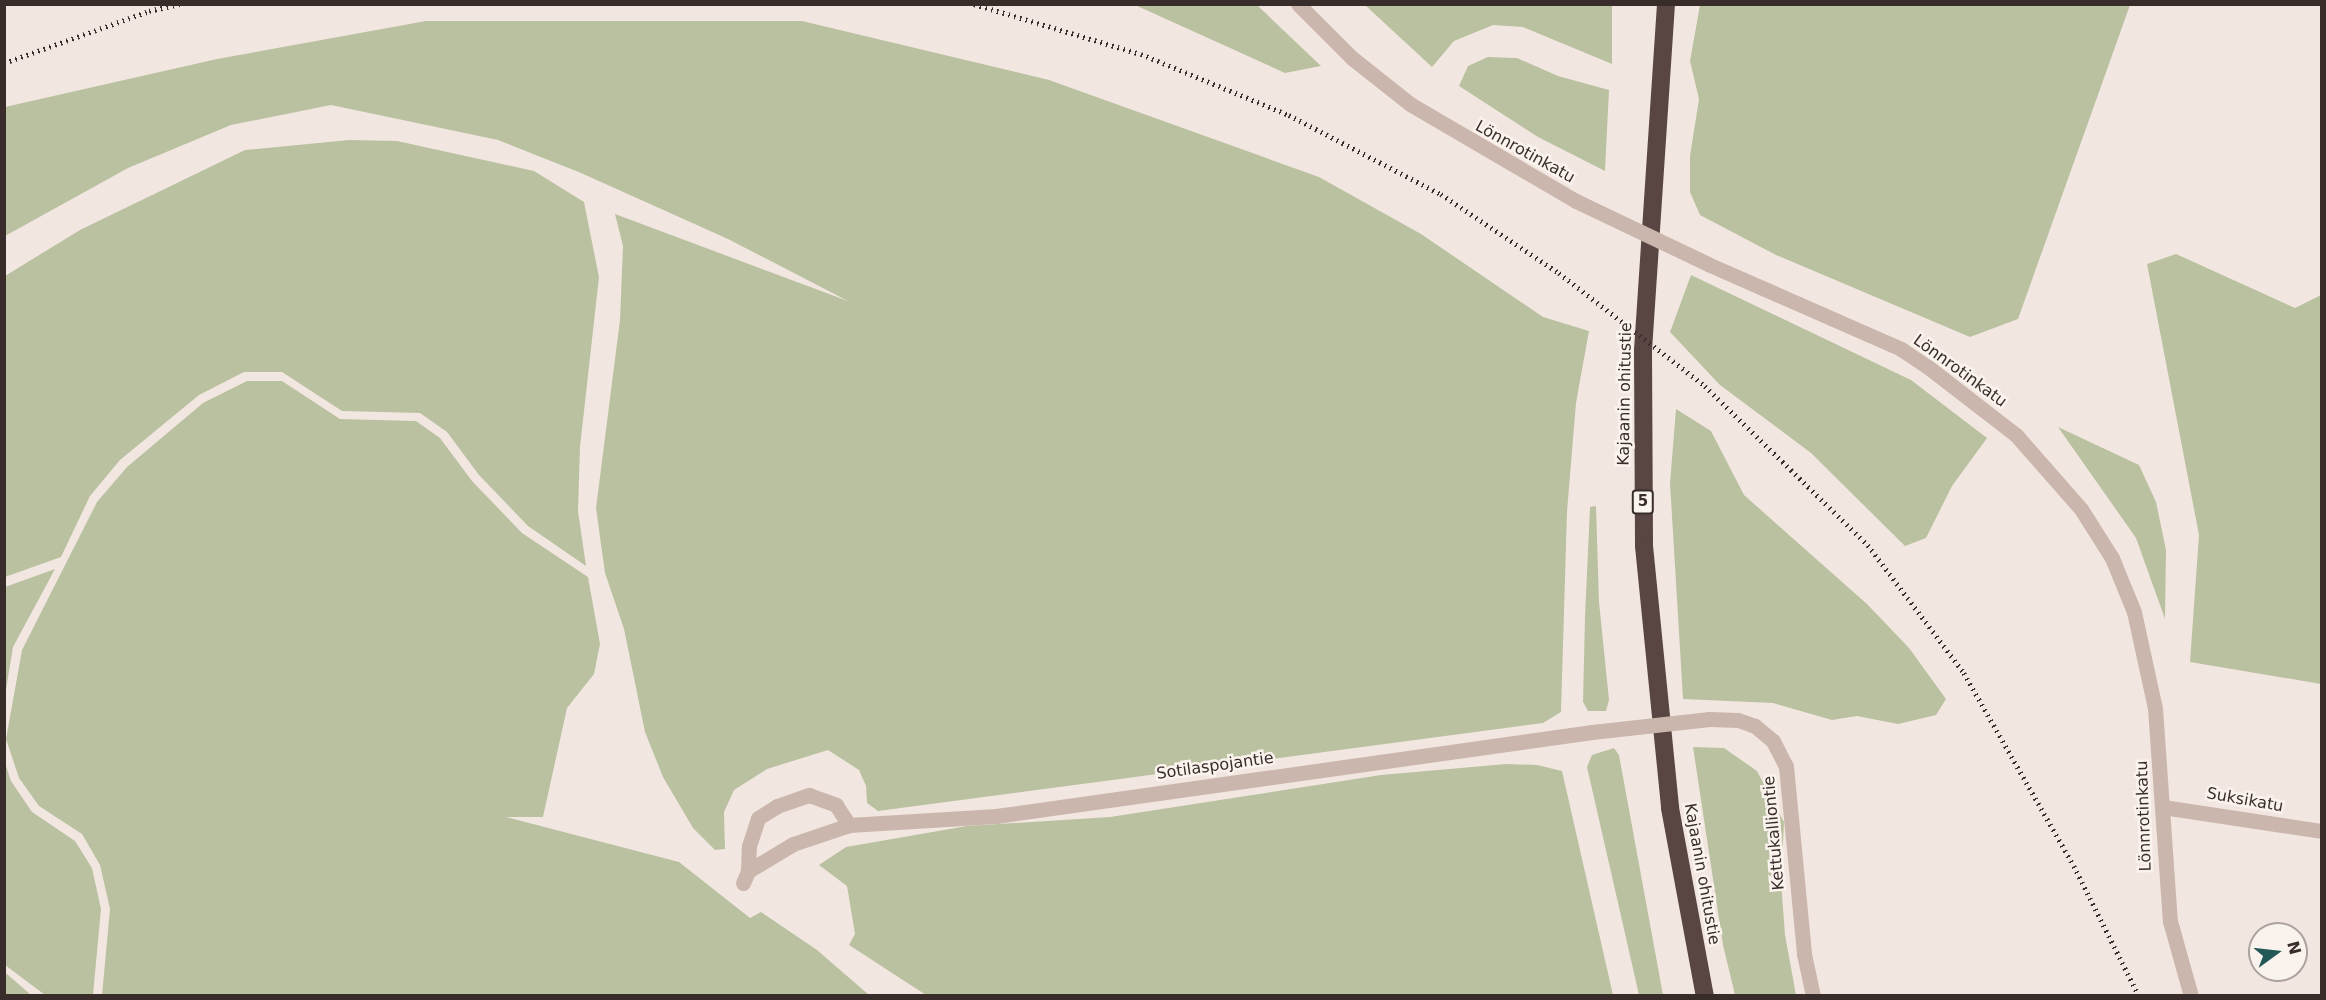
<!DOCTYPE html>
<html>
<head>
<meta charset="utf-8">
<style>
	body { margin:0 }
	#map { position:relative; width:2326px; height:1000px; overflow:hidden; background:#f2e7e0; font-family:"DejaVu Sans",sans-serif }
	div>[style] { position:absolute }
	.green>* { inset:0; background:#bac1a0 }
	.minor>* { height:15px; margin:-7.5px; padding:0 7.5px; transform-origin:7.5px; border-radius:7.5px; background:#cab6ac }
	.highway>* { height:18px; margin:-9px; padding:0 9px; transform-origin:9px; border-radius:9px; background:#594642 }
	.rail>* { height:4.5px; margin-top:-2.25px; transform-origin:0; background:repeating-linear-gradient(90deg,#382d2b 0 1.5px,transparent 0 6px) }
	.minor-bridge>* { height:15px; margin:-7.5px; padding:0 7.5px; transform-origin:7.5px; border-radius:7.5px; background:#cab6ac }
	span { translate:-50% -50%; white-space:nowrap; text-align:center; line-height:1.15; -webkit-text-stroke:5px #faf2ec; paint-order:stroke }
	.shield-label span { padding:2px 4px; background:#faf2ec; border:2px solid; border-radius:4px; -webkit-text-stroke-width:0 }
	.shield-label { font-size:15px; color:#382d2b; font-weight:700 }
	.street-label { font-size:16px; color:#382d2b }
	.frame { position:absolute; inset:0; border:6px solid #382d2b; pointer-events:none }
	.north { position:absolute; left:2248px; top:922px; width:60px; height:60px; box-sizing:border-box; background:#faf2ec; border:2px solid #aca39f; border-radius:50%; rotate:75deg; font-size:16px; font-weight:700; line-height:24px; text-align:center; color:#382d2b }
	.north::after { content:''; display:block; margin:auto; width:21px; height:27px; background:#225855; clip-path:polygon(50% 0,100% 100%,50% 72%,0 100%) }
</style>
</head>
<body>
<div id="map">
	<div class="green">
		<div style="clip-path:polygon(1135px 5px,1257px 5px,1321px 66px,1285px 73px)"></div>
		<div style="clip-path:polygon(1365px 5px,1612px 5px,1612px 64px,1523px 27px,1493px 25px,1454px 41px,1432px 67px)"></div>
		<div style="clip-path:polygon(1700px 5px,2130px 5px,2018px 319px,1970px 337px,1776px 255px,1700px 215px,1690px 192px,1690px 156px,1699px 99px,1690px 61px)"></div>
		<div style="clip-path:polygon(426px 21px,802px 21px,1049px 80px,1319px 177px,1421px 234px,1543px 317px,1589px 331px,1576px 403px,1567px 512px,1561px 712px,1543px 723px,878px 811px,867px 803px,866px 786px,859px 770px,828px 750px,767px 769px,734px 790px,724px 812px,725px 849px,715px 850px,693px 828px,663px 777px,645px 732px,624px 629px,605px 573px,596px 508px,620px 320px,623px 246px,615px 214px,848px 301px,728px 239px,581px 173px,498px 140px,331px 105px,231px 125px,128px 168px,5px 236px,5px 107px,217px 59px)"></div>
		<div style="clip-path:polygon(1488px 57px,1517px 58px,1558px 76px,1609px 90px,1605px 171px,1538px 137px,1459px 86px,1468px 66px)"></div>
		<div style="clip-path:polygon(349px 140px,397px 141px,534px 171px,584px 202px,599px 277px,580px 447px,578px 511px,586px 566px,528px 526px,479px 475px,447px 432px,420px 413px,342px 411px,282px 372px,244px 372px,199px 395px,120px 460px,90px 496px,61px 557px,5px 577px,5px 276px,80px 230px,245px 150px)"></div>
		<div style="clip-path:polygon(2176px 254px,2295px 308px,2321px 295px,2321px 684px,2190px 662px,2199px 535px,2147px 264px)"></div>
		<div style="clip-path:polygon(1691px 275px,1911px 380px,1987px 438px,1952px 486px,1926px 538px,1905px 546px,1811px 453px,1720px 385px,1670px 332px)"></div>
		<div style="clip-path:polygon(247px 381px,282px 381px,340px 419px,416px 421px,440px 438px,472px 481px,522px 533px,588px 577px,600px 644px,594px 674px,567px 708px,543px 817px,506px 817px,679px 862px,750px 918px,761px 912px,817px 950px,869px 995px,102px 995px,110px 909px,100px 865px,82px 834px,39px 806px,19px 778px,6px 739px,22px 650px,97px 502px,127px 467px,203px 403px)"></div>
		<div style="clip-path:polygon(1676px 409px,1711px 431px,1744px 495px,1867px 604px,1909px 648px,1946px 699px,1936px 715px,1898px 724px,1857px 716px,1832px 720px,1773px 703px,1683px 699px,1670px 483px)"></div>
		<div style="clip-path:polygon(2058px 427px,2139px 465px,2156px 502px,2166px 550px,2165px 619px,2136px 538px)"></div>
		<div style="clip-path:polygon(1596px 506px,1599px 602px,1609px 700px,1606px 711px,1588px 711px,1583px 702px,1585px 616px,1590px 507px)"></div>
		<div style="clip-path:polygon(55px 569px,13px 647px,5px 696px,5px 587px)"></div>
		<div style="clip-path:polygon(1693px 747px,1724px 748px,1757px 771px,1784px 822px,1781px 882px,1785px 935px,1796px 995px,1735px 995px,1723px 945px)"></div>
		<div style="clip-path:polygon(1614px 748px,1619px 755px,1663px 995px,1639px 995px,1587px 767px,1592px 755px)"></div>
		<div style="clip-path:polygon(5px 763px,11px 781px,32px 812px,75px 841px,92px 868px,101px 909px,93px 995px,45px 995px,5px 965px)"></div>
		<div style="clip-path:polygon(1506px 764px,1537px 765px,1562px 771px,1613px 995px,926px 995px,849px 945px,855px 934px,847px 886px,819px 865px,846px 847px,967px 826px,1110px 817px,1381px 775px)"></div>
		<div style="clip-path:polygon(5px 974px,7px 974px,31px 995px,5px 995px)"></div>
	</div>
	<div class="minor">
		<div style="left:1298px;top:4px;width:76px;rotate:45deg"></div>
		<div style="left:1352px;top:58px;width:74px;rotate:38.4deg"></div>
		<div style="left:1410px;top:104px;width:192px;rotate:30.3deg"></div>
		<div style="left:1710px;top:265px;width:209px;rotate:23.7deg"></div>
		<div style="left:1901px;top:349px;width:32px;rotate:34deg"></div>
		<div style="left:1928px;top:367px;width:111px;rotate:37.7deg"></div>
		<div style="left:2016px;top:435px;width:98px;rotate:48.7deg"></div>
		<div style="left:2081px;top:509px;width:58px;rotate:57.7deg"></div>
		<div style="left:2112px;top:558px;width:58px;rotate:67.8deg"></div>
		<div style="left:2134px;top:612px;width:98px;rotate:77.7deg"></div>
		<div style="left:2155px;top:708px;width:214px;rotate:86deg"></div>
		<div style="left:2170px;top:921px;width:78px;rotate:74.4deg"></div>
		<div style="left:1709px;top:719px;width:29px;rotate:2deg"></div>
		<div style="left:1738px;top:720px;width:18px;rotate:19deg"></div>
		<div style="left:1755px;top:726px;width:23px;rotate:40deg"></div>
		<div style="left:1773px;top:741px;width:28px;rotate:63deg"></div>
		<div style="left:1786px;top:766px;width:189px;rotate:84.5deg"></div>
		<div style="left:1804px;top:954px;width:43px;rotate:77.9deg"></div>
		<div style="left:2163px;top:807px;width:161px;rotate:8.6deg"></div>
		<div style="left:748px;top:871px;width:25px;rotate:-88deg"></div>
		<div style="left:749px;top:846px;width:29px;rotate:-72deg"></div>
		<div style="left:758px;top:818px;width:22px;rotate:-32deg"></div>
		<div style="left:777px;top:806px;width:34px;rotate:-19deg"></div>
		<div style="left:809px;top:795px;width:29px;rotate:20deg"></div>
		<div style="left:836px;top:805px;width:24px;rotate:57deg"></div>
		<div style="left:743px;top:883px;width:13px;rotate:-67deg"></div>
		<div style="left:748px;top:871px;width:52px;rotate:-31deg"></div>
		<div style="left:793px;top:844px;width:59px;rotate:-18.7deg"></div>
		<div style="left:849px;top:825px;width:147px;rotate:-3.5deg"></div>
		<div style="left:996px;top:816px;width:602px;rotate:-8.02deg"></div>
	</div>
	<div class="highway">
		<div style="left:1666px;top:4px;width:348px;rotate:93.8deg"></div>
		<div style="left:1643px;top:351px;width:195px;rotate:89.7deg"></div>
		<div style="left:1644px;top:546px;width:263px;rotate:84.3deg"></div>
		<div style="left:1670px;top:808px;width:191px;rotate:79.5deg"></div>
	</div>
	<div class="rail">
		<div style="left:974px;top:4px;width:174px;rotate:16.7deg"></div>
		<div style="left:1141px;top:54px;width:160px;rotate:22.4deg"></div>
		<div style="left:1289px;top:115px;width:171px;rotate:27.5deg"></div>
		<div style="left:1441px;top:194px;width:142px;rotate:33.8deg"></div>
		<div style="left:1559px;top:273px;width:185px;rotate:37.7deg"></div>
		<div style="left:1705px;top:386px;width:228px;rotate:44.3deg"></div>
		<div style="left:1868px;top:545px;width:160px;rotate:53.1deg"></div>
		<div style="left:1964px;top:673px;width:222px;rotate:60.3deg"></div>
		<div style="left:2074px;top:866px;width:145px;rotate:63.4deg"></div>
		<div style="left:4px;top:63px;width:154px;rotate:-19.7deg"></div>
		<div style="left:149px;top:11px;width:32px;rotate:-13deg"></div>
	</div>
	<div class="minor-bridge">
		<div style="left:1576px;top:201px;width:148px;rotate:25.5deg"></div>
		<div style="left:1592px;top:732px;width:118px;rotate:-6.3deg"></div>
	</div>
	<div class="shield-label">
		<span style="left:1643px;top:502px">5</span>
	</div>
	<div class="street-label">
		<span style="left:1525px;top:152px;rotate:29deg">Lönnrotinkatu</span>
		<span style="left:1960px;top:371px;rotate:36deg">Lönnrotinkatu</span>
		<span style="left:1625px;top:394px;rotate:-89deg">Kajaanin ohitustie</span>
		<span style="left:1215px;top:766px;rotate:-8deg">Sotilaspojantie</span>
		<span style="left:2245px;top:800px;rotate:10deg">Suksikatu</span>
		<span style="left:2144px;top:816px;rotate:-92deg">Lönnrotinkatu</span>
		<span style="left:1774px;top:833px;rotate:-95deg">Kettukalliontie</span>
		<span style="left:1702px;top:874px;rotate:80deg">Kajaanin ohitustie</span>
	</div>
	<div class="frame"></div>
	<div class="north">N</div>
</div>
</body>
</html>
